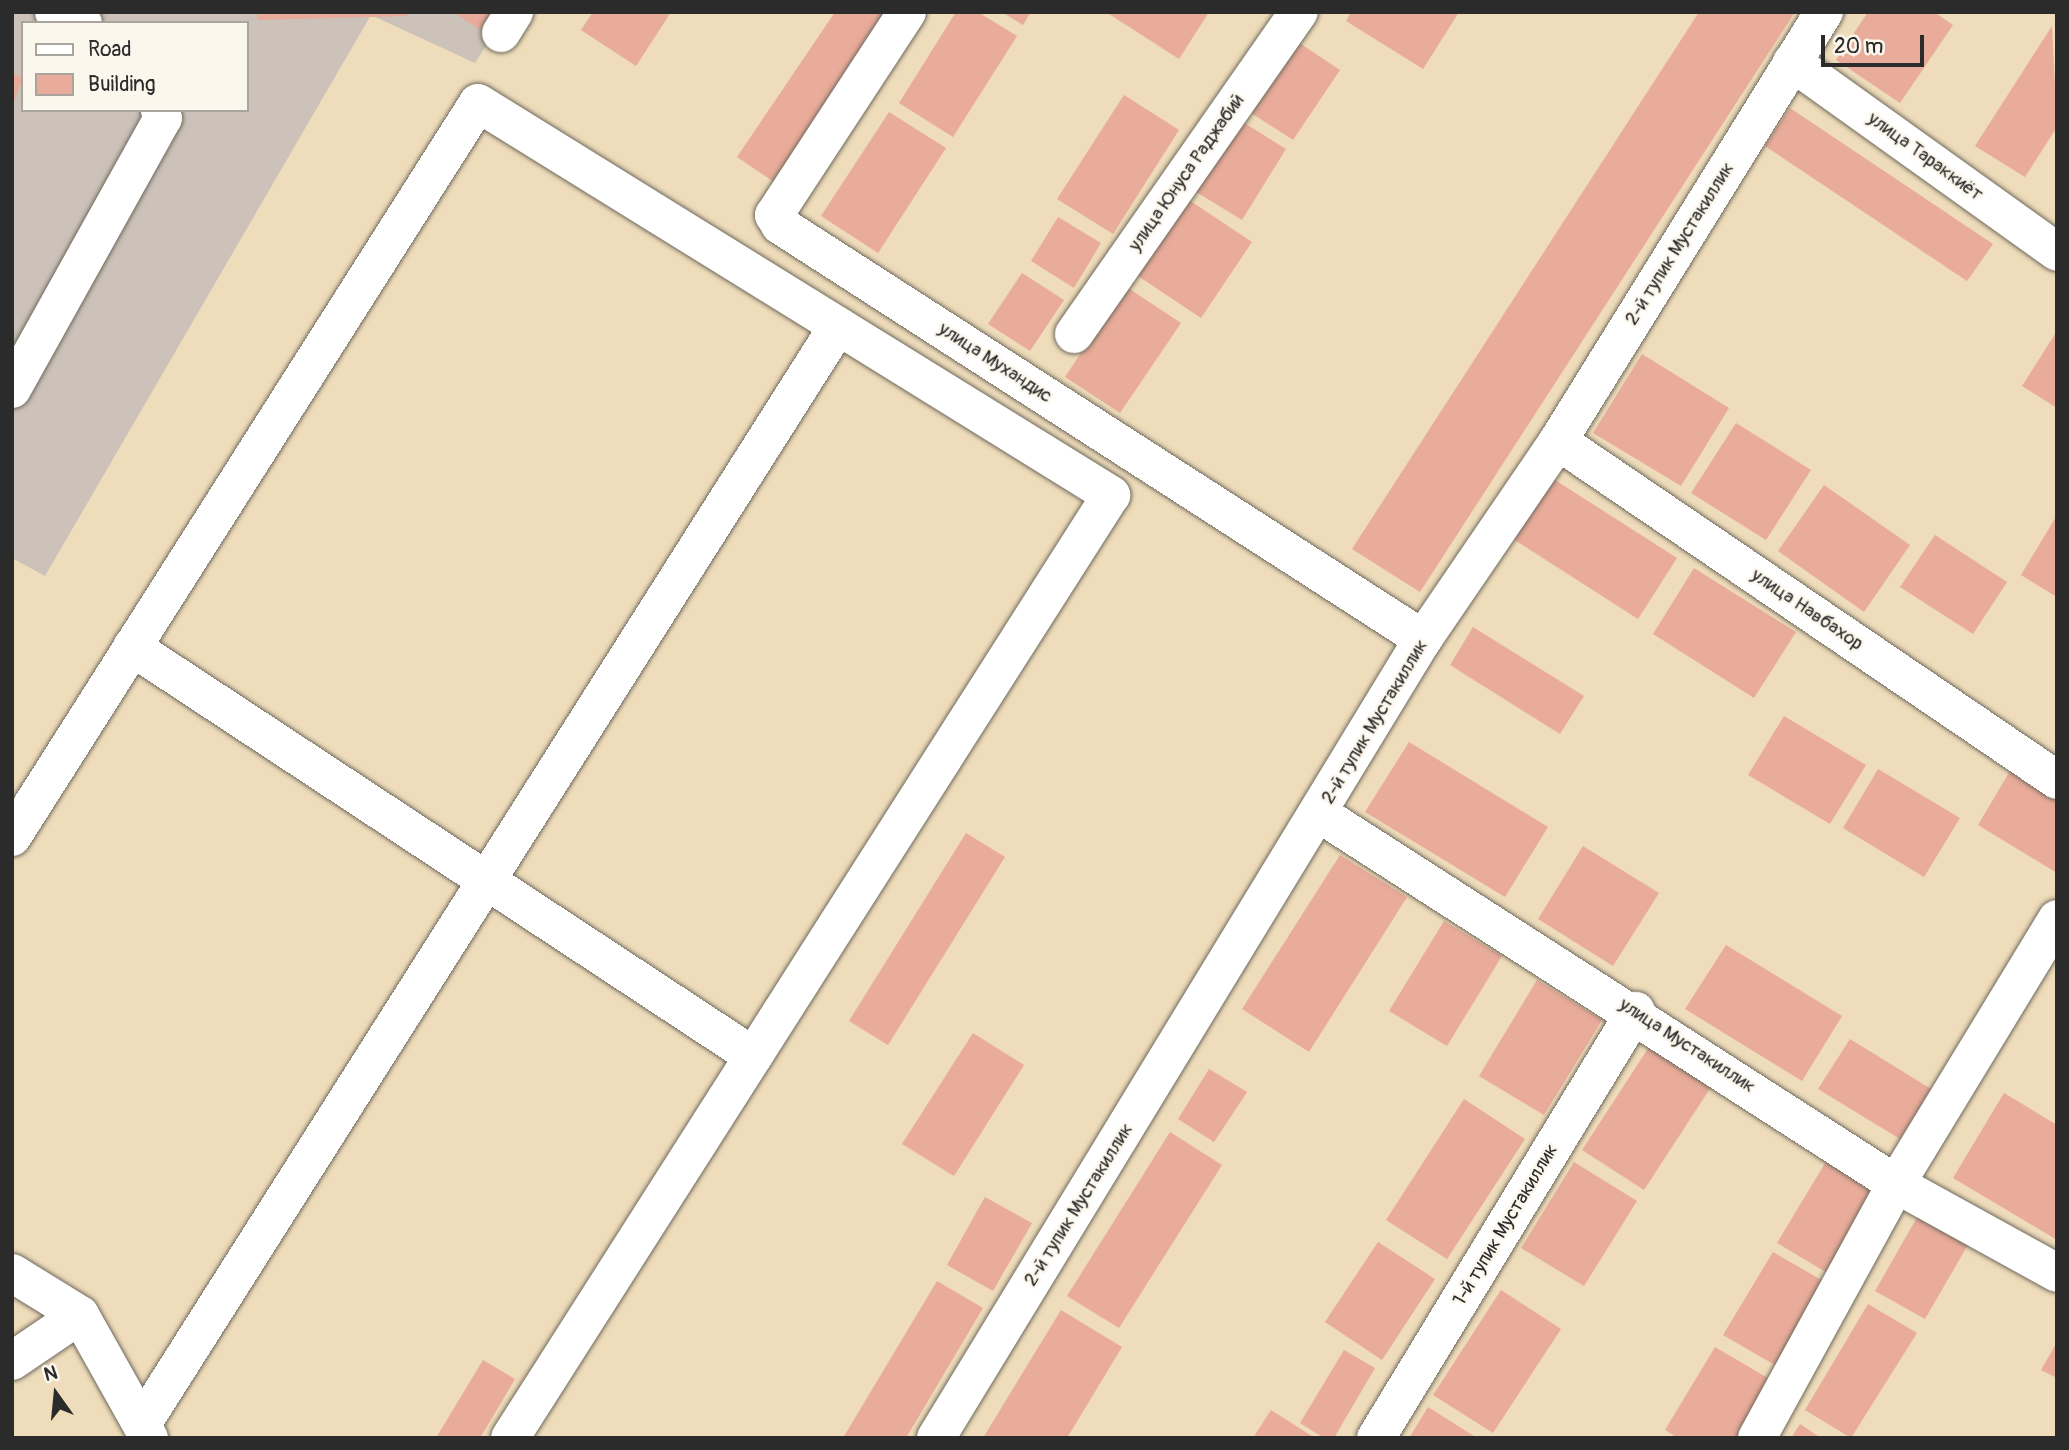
<!DOCTYPE html>
<html>
<head>
<meta charset="utf-8">
<style>
	body { margin:0 }
	#map { position:relative; width:2069px; height:1450px; overflow:hidden; background:#eedcba; font-family:Pangolin,sans-serif }
	div>[style] { position:absolute }
	.industrial>* { inset:0; background:#ccc2b9 }
	.building>* { inset:0; background:#e9ab9a }
	.roads { filter:drop-shadow(0 0 2px #6f695d) drop-shadow(0 0 2px #6f695d) }
	.minor>* { height:38px; margin:-19px; padding:0 19px; transform-origin:19px; border-radius:19px; background:#fff }
	span { translate:-50% -50%; white-space:nowrap; text-align:center; line-height:1.15; -webkit-text-stroke:5px #fbf7ec; paint-order:stroke }
	.street-label { font-size:19px; color:#2b2b2b }
	.frame { position:absolute; inset:0; border:14px solid #2b2b2b; pointer-events:none }
	.legend { position:absolute; left:21px; top:21px; width:228px; height:91px; box-sizing:border-box; background:#fbf7ec; border:2px solid #a8a59f; margin:0; padding:9px 12px; list-style:none; font-size:21px; color:#2b2b2b }
	.legend li { display:flex; align-items:center; gap:14px; height:35px }
	.legend b { width:35px; border:2px solid #a8a59f }
	.north { position:absolute; left:21px; top:1359px; width:70px; height:70px; -webkit-text-stroke:5px #fbf7ec; paint-order:stroke; rotate:345deg; font-size:19px; font-weight:700; line-height:28px; text-align:center; color:#2b2b2b }
	.north::after { content:''; display:block; margin:auto; width:24px; height:32px; background:#2b2b2b; clip-path:polygon(50% 0,100% 100%,50% 72%,0 100%) }
	.scale { position:absolute; left:1821px; top:35px; width:103px; height:32px; box-sizing:border-box; border:4px solid #2b2b2b; border-top:0; padding-left:9px; font-size:21px; line-height:24px; white-space:nowrap; color:#2b2b2b; -webkit-text-stroke:5px #fbf7ec; paint-order:stroke }
</style>
</head>
<body>
<div id="map">
	<div class="industrial">
		<div style="clip-path:polygon(evenodd,12px 12px,508px 12px,475px 63px,371px 15px,45px 576px,12px 558px,12px 12px,23px 23px,247px 23px,247px 110px,23px 110px,23px 23px)"></div>
	</div>
	<div class="building">
		<div style="clip-path:polygon(257px 12px,408px 12px,408px 16px,257px 20px)"></div>
		<div style="clip-path:polygon(453px 12px,497px 12px,484px 32px)"></div>
		<div style="clip-path:polygon(593px 12px,671px 12px,636px 66px,581px 30px)"></div>
		<div style="clip-path:polygon(835px 12px,897px 12px,780px 186px,737px 157px)"></div>
		<div style="clip-path:polygon(956px 12px,978px 12px,1017px 36px,953px 137px,899px 103px)"></div>
		<div style="clip-path:polygon(1002px 12px,1031px 12px,1023px 25px)"></div>
		<div style="clip-path:polygon(1106px 12px,1209px 12px,1179px 59px)"></div>
		<div style="clip-path:polygon(1351px 12px,1459px 12px,1423px 69px,1346px 21px)"></div>
		<div style="clip-path:polygon(1699px 12px,1795px 12px,1420px 592px,1352px 549px)"></div>
		<div style="clip-path:polygon(1868px 12px,1934px 12px,1953px 25px,1900px 103px,1836px 60px)"></div>
		<div style="clip-path:polygon(2052px 26px,2057px 127px,2025px 177px,1975px 146px)"></div>
		<div style="clip-path:polygon(1289px 36px,1340px 70px,1293px 140px,1242px 107px)"></div>
		<div style="clip-path:polygon(12px 73px,23px 78px,12px 106px)"></div>
		<div style="clip-path:polygon(1124px 95px,1179px 130px,1113px 234px,1057px 199px)"></div>
		<div style="clip-path:polygon(1790px 108px,1993px 244px,1967px 281px,1765px 146px)"></div>
		<div style="clip-path:polygon(889px 112px,946px 148px,878px 253px,821px 216px)"></div>
		<div style="clip-path:polygon(1233px 116px,1286px 149px,1242px 220px,1188px 187px)"></div>
		<div style="clip-path:polygon(1183px 196px,1252px 242px,1201px 318px,1132px 272px)"></div>
		<div style="clip-path:polygon(1058px 217px,1101px 243px,1074px 288px,1031px 261px)"></div>
		<div style="clip-path:polygon(1022px 273px,1064px 300px,1030px 351px,988px 324px)"></div>
		<div style="clip-path:polygon(1125px 286px,1181px 323px,1120px 413px,1065px 377px)"></div>
		<div style="clip-path:polygon(2057px 331px,2057px 408px,2022px 386px)"></div>
		<div style="clip-path:polygon(1642px 354px,1729px 408px,1681px 486px,1593px 433px)"></div>
		<div style="clip-path:polygon(1736px 423px,1811px 470px,1766px 540px,1691px 493px)"></div>
		<div style="clip-path:polygon(1552px 478px,1677px 558px,1638px 619px,1513px 539px)"></div>
		<div style="clip-path:polygon(1824px 485px,1910px 545px,1864px 612px,1778px 551px)"></div>
		<div style="clip-path:polygon(2057px 515px,2057px 597px,2021px 575px)"></div>
		<div style="clip-path:polygon(1935px 535px,2007px 582px,1973px 634px,1900px 587px)"></div>
		<div style="clip-path:polygon(1694px 568px,1796px 632px,1754px 698px,1653px 634px)"></div>
		<div style="clip-path:polygon(1473px 627px,1584px 696px,1560px 734px,1450px 665px)"></div>
		<div style="clip-path:polygon(1784px 716px,1866px 765px,1830px 824px,1748px 775px)"></div>
		<div style="clip-path:polygon(1409px 742px,1548px 827px,1505px 897px,1365px 812px)"></div>
		<div style="clip-path:polygon(1878px 769px,1960px 818px,1924px 877px,1843px 828px)"></div>
		<div style="clip-path:polygon(2010px 771px,2057px 799px,2057px 873px,1978px 825px)"></div>
		<div style="clip-path:polygon(966px 833px,1005px 857px,888px 1045px,849px 1021px)"></div>
		<div style="clip-path:polygon(1583px 846px,1659px 893px,1613px 966px,1538px 919px)"></div>
		<div style="clip-path:polygon(1340px 855px,1407px 897px,1309px 1052px,1242px 1009px)"></div>
		<div style="clip-path:polygon(1444px 921px,1502px 956px,1447px 1046px,1389px 1011px)"></div>
		<div style="clip-path:polygon(1726px 945px,1842px 1016px,1802px 1081px,1685px 1009px)"></div>
		<div style="clip-path:polygon(1537px 980px,1602px 1020px,1544px 1115px,1479px 1076px)"></div>
		<div style="clip-path:polygon(973px 1033px,1024px 1065px,954px 1176px,902px 1144px)"></div>
		<div style="clip-path:polygon(1850px 1039px,1931px 1089px,1900px 1139px,1818px 1089px)"></div>
		<div style="clip-path:polygon(1649px 1047px,1711px 1087px,1644px 1190px,1582px 1150px)"></div>
		<div style="clip-path:polygon(1209px 1069px,1247px 1092px,1214px 1142px,1178px 1119px)"></div>
		<div style="clip-path:polygon(2004px 1093px,2057px 1125px,2057px 1240px,1953px 1178px)"></div>
		<div style="clip-path:polygon(1464px 1099px,1525px 1139px,1447px 1259px,1386px 1220px)"></div>
		<div style="clip-path:polygon(1170px 1132px,1222px 1165px,1119px 1328px,1067px 1296px)"></div>
		<div style="clip-path:polygon(1827px 1160px,1884px 1194px,1834px 1277px,1777px 1243px)"></div>
		<div style="clip-path:polygon(1574px 1162px,1637px 1201px,1584px 1286px,1521px 1248px)"></div>
		<div style="clip-path:polygon(985px 1197px,1032px 1223px,993px 1291px,947px 1265px)"></div>
		<div style="clip-path:polygon(1919px 1214px,1969px 1243px,1925px 1319px,1875px 1291px)"></div>
		<div style="clip-path:polygon(1378px 1242px,1435px 1279px,1382px 1360px,1325px 1322px)"></div>
		<div style="clip-path:polygon(1773px 1252px,1830px 1285px,1780px 1368px,1723px 1335px)"></div>
		<div style="clip-path:polygon(937px 1281px,983px 1308px,906px 1438px,843px 1438px)"></div>
		<div style="clip-path:polygon(1501px 1290px,1561px 1329px,1493px 1433px,1433px 1395px)"></div>
		<div style="clip-path:polygon(1868px 1304px,1917px 1333px,1851px 1438px,1805px 1410px)"></div>
		<div style="clip-path:polygon(1061px 1310px,1122px 1347px,1067px 1438px,983px 1438px)"></div>
		<div style="clip-path:polygon(2057px 1342px,2057px 1378px,2041px 1370px)"></div>
		<div style="clip-path:polygon(1715px 1347px,1773px 1381px,1738px 1438px,1678px 1438px,1665px 1430px)"></div>
		<div style="clip-path:polygon(1344px 1350px,1375px 1368px,1334px 1438px,1324px 1438px,1300px 1423px)"></div>
		<div style="clip-path:polygon(483px 1360px,515px 1379px,480px 1438px,436px 1438px)"></div>
		<div style="clip-path:polygon(1428px 1407px,1477px 1438px,1409px 1438px)"></div>
		<div style="clip-path:polygon(1271px 1410px,1315px 1438px,1253px 1438px)"></div>
		<div style="clip-path:polygon(1800px 1424px,1821px 1438px,1791px 1438px)"></div>
	</div>
	<div class="roads">
		<div class="minor">
			<div style="left:54px;top:12px;width:31px;rotate:21deg"></div>
			<div style="left:907px;top:12px;width:243px;rotate:123.2deg"></div>
			<div style="left:774px;top:215px;width:12px;rotate:59deg"></div>
			<div style="left:780px;top:225px;width:765px;rotate:32.78deg"></div>
			<div style="left:501px;top:33px;width:25px;rotate:-58deg"></div>
			<div style="left:1792px;top:62px;width:326px;rotate:35.6deg"></div>
			<div style="left:1074px;top:334px;width:393px;rotate:-55.1deg"></div>
			<div style="left:12px;top:389px;width:310px;rotate:-60.9deg"></div>
			<div style="left:163px;top:118px;width:9px;rotate:-111deg"></div>
			<div style="left:1558px;top:441px;width:603px;rotate:34.19deg"></div>
			<div style="left:132px;top:647px;width:744px;rotate:33.37deg"></div>
			<div style="left:1320px;top:814px;width:685px;rotate:32.72deg"></div>
			<div style="left:1896px;top:1184px;width:184px;rotate:28.9deg"></div>
			<div style="left:12px;top:837px;width:869px;rotate:-57.59deg"></div>
			<div style="left:478px;top:103px;width:745px;rotate:31.77deg"></div>
			<div style="left:1111px;top:495px;width:1118px;rotate:122.51deg"></div>
			<div style="left:12px;top:1273px;width:80px;rotate:31.7deg"></div>
			<div style="left:80px;top:1315px;width:141px;rotate:60.7deg"></div>
			<div style="left:12px;top:1361px;width:82px;rotate:-34.1deg"></div>
			<div style="left:142px;top:1424px;width:1300px;rotate:-57.63deg"></div>
			<div style="left:936px;top:1438px;width:936px;rotate:-58.64deg"></div>
			<div style="left:1423px;top:639px;width:240px;rotate:-55.7deg"></div>
			<div style="left:1558px;top:441px;width:505px;rotate:-58.2deg"></div>
			<div style="left:1376px;top:1438px;width:500px;rotate:-58.7deg"></div>
			<div style="left:1757px;top:1438px;width:290px;rotate:-61.3deg"></div>
			<div style="left:1896px;top:1184px;width:310px;rotate:-58.7deg"></div>
		</div>
	</div>
	<div class="street-label">
		<span style="left:1925px;top:157px;rotate:36deg">улица Тараккиёт</span>
		<span style="left:1187px;top:173px;rotate:-55deg">улица Юнуса Раджабий</span>
		<span style="left:1680px;top:244px;rotate:-58deg">2-й тупик Мустакиллик</span>
		<span style="left:995px;top:363px;rotate:33deg">улица Мухандис</span>
		<span style="left:1807px;top:610px;rotate:34deg">улица Навбахор</span>
		<span style="left:1375px;top:722px;rotate:-59deg">2-й тупик Мустакиллик</span>
		<span style="left:1687px;top:1046px;rotate:33deg">улица Мустакиллик</span>
		<span style="left:1079px;top:1205px;rotate:-58deg">2-й тупик Мустакиллик</span>
		<span style="left:1506px;top:1225px;rotate:-59deg">1-й тупик Мустакиллик</span>
	</div>
	<div class="frame"></div>
	<ul class="legend">
	<li><b style="height:9px;background:#fff"></b>Road</li>
	<li><b style="height:19px;background:#e9ab9a"></b>Building</li>
	</ul>
	<div class="north">N</div>
	<div class="scale">20 m</div>
</div>
</body>
</html>
